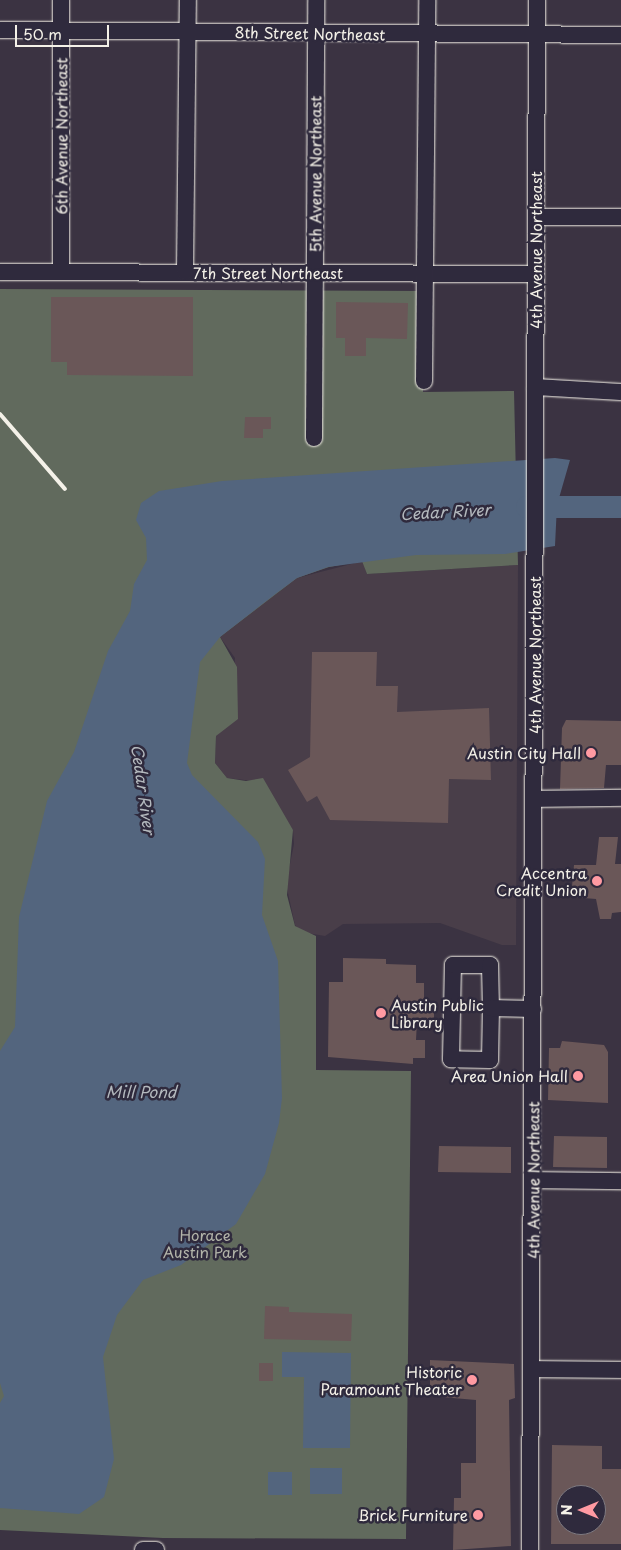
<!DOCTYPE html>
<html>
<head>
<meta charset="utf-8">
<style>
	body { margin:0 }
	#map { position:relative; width:621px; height:1550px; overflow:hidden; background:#3b3342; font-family:"Playpen Sans",sans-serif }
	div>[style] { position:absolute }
	.built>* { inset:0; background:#493e49 }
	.green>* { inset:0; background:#616a5d }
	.water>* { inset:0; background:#53657e }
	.river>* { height:22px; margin:-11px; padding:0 11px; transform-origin:11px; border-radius:11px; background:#53657e }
	.building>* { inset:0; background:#6a5758 }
	.roads { filter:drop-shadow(0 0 1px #f4f1e8) drop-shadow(0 0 1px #f4f1e8) }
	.minor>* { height:16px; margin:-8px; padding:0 8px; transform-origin:8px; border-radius:8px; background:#2f2a3d }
	.rail>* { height:4px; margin:-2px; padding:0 2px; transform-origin:2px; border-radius:2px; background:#f4f1e8 }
	.dots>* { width:14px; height:14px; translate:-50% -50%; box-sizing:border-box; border:2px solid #2f2a3d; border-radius:50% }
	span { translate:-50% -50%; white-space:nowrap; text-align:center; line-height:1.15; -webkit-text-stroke:5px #2f2a3d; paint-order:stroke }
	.street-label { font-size:15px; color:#f4f1e8 }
	.poi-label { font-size:15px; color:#f4f1e8 }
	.right { translate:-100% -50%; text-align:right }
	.left { translate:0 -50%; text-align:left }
	.park-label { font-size:15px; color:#b2b4a9 }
	.water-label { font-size:16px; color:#b4b9be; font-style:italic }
	.north { position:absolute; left:556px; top:1485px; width:50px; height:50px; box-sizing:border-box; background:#2f2a3d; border:1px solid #7e7a81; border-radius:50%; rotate:270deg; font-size:14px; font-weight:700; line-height:20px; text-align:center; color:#f4f1e8 }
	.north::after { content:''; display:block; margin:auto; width:18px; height:22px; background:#ff9aa2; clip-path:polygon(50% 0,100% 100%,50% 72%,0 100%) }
	.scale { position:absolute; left:15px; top:25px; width:94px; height:22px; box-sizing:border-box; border:2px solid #f4f1e8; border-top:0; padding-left:6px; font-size:15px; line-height:18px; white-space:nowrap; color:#f4f1e8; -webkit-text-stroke:4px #2f2a3d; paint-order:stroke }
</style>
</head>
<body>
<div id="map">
	<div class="built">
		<div style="clip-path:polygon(363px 561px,367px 574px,518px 565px,516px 945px,502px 945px,440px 923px,343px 924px,325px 936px,301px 932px,295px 925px,286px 884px,294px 844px,293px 830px,253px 781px,227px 778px,215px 763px,216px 736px,230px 722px,235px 658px,220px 637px,297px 578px)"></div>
	</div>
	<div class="green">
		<div style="clip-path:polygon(0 289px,425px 291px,423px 392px,514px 391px,518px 565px,367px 574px,362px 561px,329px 567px,297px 578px,220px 637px,237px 667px,238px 719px,216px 736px,215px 763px,227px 778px,246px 781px,263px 778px,293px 830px,287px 895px,295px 926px,316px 936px,316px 1070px,411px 1071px,406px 1539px,163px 1538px,0 1530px)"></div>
	</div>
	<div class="water">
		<div style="clip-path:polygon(555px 458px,570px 460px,557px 505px,555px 546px,505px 554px,416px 555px,328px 567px,297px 578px,278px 592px,220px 637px,200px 662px,187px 763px,192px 775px,258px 842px,265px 859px,262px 915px,278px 961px,282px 1098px,279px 1123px,265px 1174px,236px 1224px,181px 1265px,143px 1280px,117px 1315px,103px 1357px,114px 1459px,104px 1497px,79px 1514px,0 1508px,0 1403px,4px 1396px,0 1383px,0 1051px,15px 1027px,19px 917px,47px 801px,74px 752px,108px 651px,130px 611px,134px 584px,147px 560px,146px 538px,136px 520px,141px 503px,159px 491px,222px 481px)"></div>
		<div style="clip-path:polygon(282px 1352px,351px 1353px,350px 1448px,303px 1448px,304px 1377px,282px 1377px)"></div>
		<div style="clip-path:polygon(310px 1468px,342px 1468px,342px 1494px,310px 1494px)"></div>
		<div style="clip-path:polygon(268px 1472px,292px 1472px,292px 1495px,268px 1495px)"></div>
	</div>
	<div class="river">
		<div style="left:527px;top:507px;width:94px"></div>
	</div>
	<div class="building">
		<div style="clip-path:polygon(51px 297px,193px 297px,193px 376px,67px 375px,67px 362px,51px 362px)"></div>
		<div style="clip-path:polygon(336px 302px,408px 303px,407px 339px,366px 338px,366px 356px,345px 356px,345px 338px,336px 338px)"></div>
		<div style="clip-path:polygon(245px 417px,271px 417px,271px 429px,263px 429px,263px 438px,244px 438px)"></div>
		<div style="clip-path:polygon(312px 652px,377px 652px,376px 686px,398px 686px,397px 712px,489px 708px,491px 780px,449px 779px,448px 823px,330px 820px,317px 796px,307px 802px,288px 770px,310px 757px)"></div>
		<div style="clip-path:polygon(566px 720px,621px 721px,621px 765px,606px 765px,604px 788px,560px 789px,562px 728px)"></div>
		<div style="clip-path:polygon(599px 837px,618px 837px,615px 864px,621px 864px,621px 912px,612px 913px,611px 919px,600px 919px,596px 899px,571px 897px,574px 865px,596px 865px)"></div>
		<div style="clip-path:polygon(343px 958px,386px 959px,386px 964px,416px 965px,416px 983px,424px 983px,424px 1006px,434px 1006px,434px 1021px,417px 1021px,416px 1040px,425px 1040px,425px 1058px,413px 1058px,413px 1064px,328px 1057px,329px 982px,343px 982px)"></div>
		<div style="clip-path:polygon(562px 1041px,604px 1045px,608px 1052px,608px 1103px,548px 1100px,549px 1048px,560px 1048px)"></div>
		<div style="clip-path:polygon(554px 1136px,607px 1137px,607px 1168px,553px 1167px)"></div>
		<div style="clip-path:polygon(439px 1146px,511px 1147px,511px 1173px,438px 1172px)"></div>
		<div style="clip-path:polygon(265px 1306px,289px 1307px,289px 1312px,352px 1314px,351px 1341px,264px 1339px)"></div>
		<div style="clip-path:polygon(430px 1360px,514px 1364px,515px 1398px,509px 1400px,511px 1546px,453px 1550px,454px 1498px,461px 1498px,461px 1463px,476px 1463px,476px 1400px,430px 1396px)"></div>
		<div style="clip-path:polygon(259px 1363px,273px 1363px,273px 1381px,259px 1381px)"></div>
		<div style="clip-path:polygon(evenodd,552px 1445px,602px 1446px,602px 1469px,621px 1469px,621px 1544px,551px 1544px,552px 1445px,566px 1495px,596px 1495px,596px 1525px,566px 1525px,566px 1495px)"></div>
	</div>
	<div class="roads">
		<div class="minor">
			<div style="left:0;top:30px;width:621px;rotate:0.46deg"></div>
			<div style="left:537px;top:217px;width:84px"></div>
			<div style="left:0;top:272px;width:536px;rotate:0.21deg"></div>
			<div style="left:61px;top:272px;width:272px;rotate:-90deg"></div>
			<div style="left:185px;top:272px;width:272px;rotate:-89.4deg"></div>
			<div style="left:424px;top:381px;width:381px;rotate:-89.5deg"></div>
			<div style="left:535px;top:387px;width:86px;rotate:3.3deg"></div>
			<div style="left:314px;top:438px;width:438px;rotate:-89.7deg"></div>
			<div style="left:535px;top:799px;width:86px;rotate:-0.7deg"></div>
			<div style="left:491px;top:1008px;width:52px;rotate:91.1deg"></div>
			<div style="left:490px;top:1060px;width:39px;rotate:-179deg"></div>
			<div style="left:451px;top:1059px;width:94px;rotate:-88.8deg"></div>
			<div style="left:453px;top:965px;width:37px"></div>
			<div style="left:490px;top:965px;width:43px;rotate:88.7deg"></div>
			<div style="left:491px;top:1008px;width:42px;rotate:1.4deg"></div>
			<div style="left:533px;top:1180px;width:88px;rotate:0.7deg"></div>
			<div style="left:532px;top:1369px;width:89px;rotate:0.6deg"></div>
			<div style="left:143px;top:1550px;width:13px"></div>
			<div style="left:530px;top:1550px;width:1550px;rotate:-89.74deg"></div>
		</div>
	</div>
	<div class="rail">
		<div style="left:0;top:414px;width:99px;rotate:49.1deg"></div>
	</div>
	<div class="dots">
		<div style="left:591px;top:753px;background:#ff9aa2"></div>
		<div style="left:597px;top:881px;background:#ff9aa2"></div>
		<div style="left:381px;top:1013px;background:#ff9aa2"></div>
		<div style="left:578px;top:1076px;background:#ff9aa2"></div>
		<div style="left:472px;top:1380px;background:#ff9aa2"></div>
		<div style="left:478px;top:1515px;background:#ff9aa2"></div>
	</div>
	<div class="street-label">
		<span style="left:310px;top:33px;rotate:1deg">8th Street Northeast</span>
		<span style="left:61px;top:136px;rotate:-90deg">6th Avenue Northeast</span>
		<span style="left:315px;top:174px;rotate:-90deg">5th Avenue Northeast</span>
		<span style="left:536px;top:250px;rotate:-90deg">4th Avenue Northeast</span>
		<span style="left:268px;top:273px">7th Street Northeast</span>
		<span style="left:535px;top:655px;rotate:-90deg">4th Avenue Northeast</span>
		<span style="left:533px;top:1180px;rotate:-90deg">4th Avenue Northeast</span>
	</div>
	<div class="poi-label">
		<span class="right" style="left:581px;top:753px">Austin City Hall</span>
		<span class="right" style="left:587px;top:881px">Accentra<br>Credit Union</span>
		<span class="left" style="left:391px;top:1013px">Austin Public<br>Library</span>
		<span class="right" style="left:568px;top:1076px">Area Union Hall</span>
		<span class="right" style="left:462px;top:1380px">Historic<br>Paramount Theater</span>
		<span class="right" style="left:468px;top:1515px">Brick Furniture</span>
	</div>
	<div class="park-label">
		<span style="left:205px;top:1243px">Horace<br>Austin Park</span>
	</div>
	<div class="water-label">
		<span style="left:445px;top:511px;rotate:-3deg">Cedar River</span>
		<span style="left:144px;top:789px;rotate:82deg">Cedar River</span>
		<span style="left:141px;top:1091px">Mill Pond</span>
	</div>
	<div class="north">N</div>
	<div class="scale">50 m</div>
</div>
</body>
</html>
